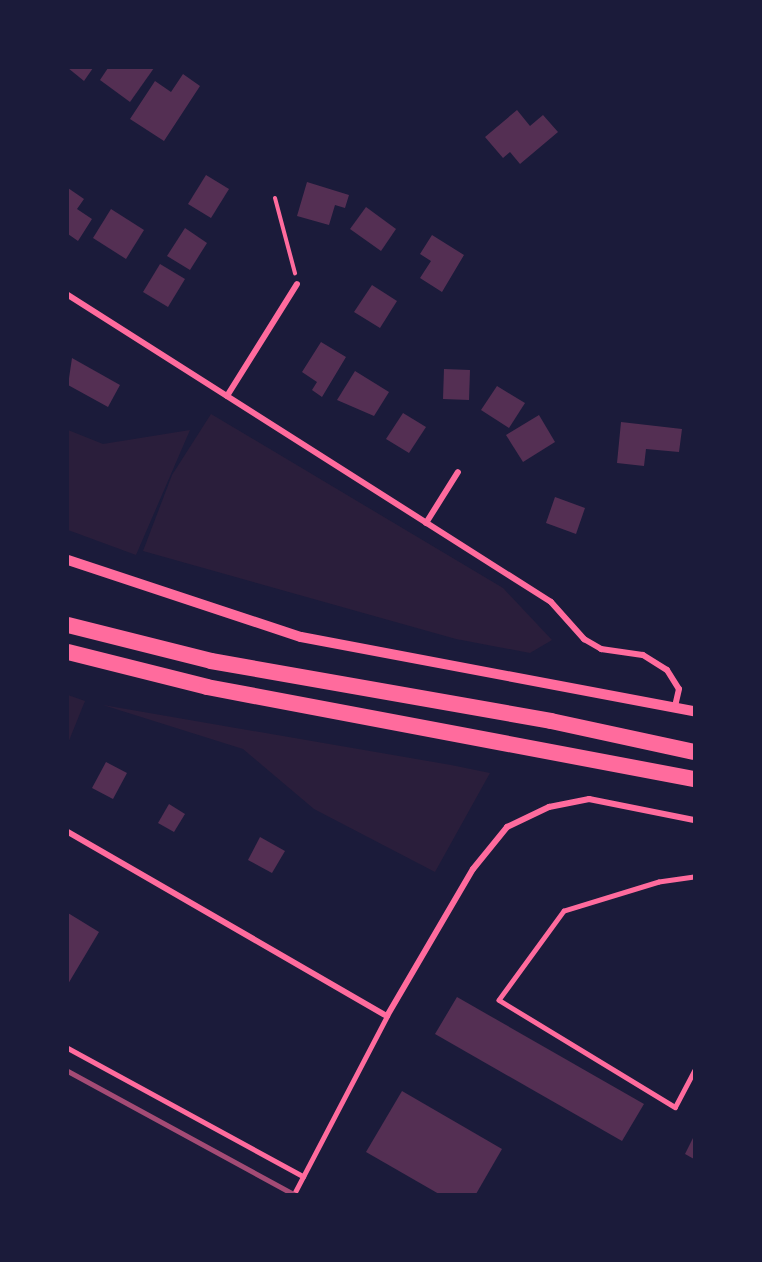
<!DOCTYPE html>
<html>
<head>
<meta charset="utf-8">
<style>
	body { margin:0 }
	#map { position:relative; width:762px; height:1262px; overflow:hidden; background:#1b1b3a; font-family:Jost,sans-serif }
	div>[style] { position:absolute }
	.green>* { inset:0; background:#2a1e3b }
	.building>* { inset:0; background:#542f53 }
	.path>* { height:4px; margin:-2px; padding:0 2px; transform-origin:2px; border-radius:2px; background:#ff6b9d }
	.service>* { height:4.5px; margin:-2.25px; padding:0 2.25px; transform-origin:2.25px; border-radius:2.25px; background:#ff6b9d }
	.minor>* { height:6px; margin:-3px; padding:0 3px; transform-origin:3px; border-radius:3px; background:#ff6b9d }
	.tertiary>* { height:10px; margin:-5px; padding:0 5px; transform-origin:5px; border-radius:5px; background:#ff6b9d }
	.trunk>* { height:16px; margin:-8px; padding:0 8px; transform-origin:8px; border-radius:8px; background:#ff6b9d }
	.rail>* { height:4.5px; margin:-2.25px; padding:0 2.25px; transform-origin:2.25px; border-radius:2.25px; background:#a44b75 }
	span { translate:-50% -50%; white-space:nowrap; text-align:center; line-height:1.15; -webkit-text-stroke:4.5px #1b1b3a; paint-order:stroke }
	.frame { position:absolute; inset:0; border:69px solid #1b1b3a; pointer-events:none }
</style>
</head>
<body>
<div id="map">
	<div class="green">
		<div style="clip-path:polygon(211px 414px,503px 588px,552px 640px,530px 653px,456px 639px,143px 551px,172px 475px)"></div>
		<div style="clip-path:polygon(68px 430px,103px 444px,190px 430px,136px 555px,68px 530px)"></div>
		<div style="clip-path:polygon(68px 695px,85px 701px,68px 743px)"></div>
		<div style="clip-path:polygon(103px 705px,451px 765px,490px 773px,435px 872px,314px 809px,243px 749px)"></div>
	</div>
	<div class="building">
		<div style="clip-path:polygon(68px 68px,93px 68px,84px 81px)"></div>
		<div style="clip-path:polygon(108px 68px,154px 68px,130px 102px,100px 80px)"></div>
		<div style="clip-path:polygon(183px 74px,200px 86px,164px 141px,130px 119px,155px 81px,171px 92px)"></div>
		<div style="clip-path:polygon(517px 110px,530px 126px,543px 115px,558px 132px,520px 164px,510px 152px,503px 158px,485px 137px)"></div>
		<div style="clip-path:polygon(206px 175px,229px 189px,211px 218px,188px 204px)"></div>
		<div style="clip-path:polygon(307px 182px,349px 195px,345px 208px,335px 205px,329px 225px,297px 216px)"></div>
		<div style="clip-path:polygon(68px 188px,84px 199px,77px 209px,92px 219px,78px 241px,68px 234px)"></div>
		<div style="clip-path:polygon(366px 207px,396px 229px,381px 251px,350px 229px)"></div>
		<div style="clip-path:polygon(111px 209px,144px 230px,126px 259px,93px 238px)"></div>
		<div style="clip-path:polygon(185px 228px,207px 243px,190px 270px,167px 256px)"></div>
		<div style="clip-path:polygon(432px 235px,464px 255px,442px 292px,420px 278px,431px 261px,420px 254px)"></div>
		<div style="clip-path:polygon(160px 264px,185px 279px,168px 307px,143px 292px)"></div>
		<div style="clip-path:polygon(372px 285px,397px 301px,380px 328px,354px 312px)"></div>
		<div style="clip-path:polygon(321px 342px,346px 357px,322px 397px,312px 390px,317px 382px,302px 372px)"></div>
		<div style="clip-path:polygon(72px 358px,120px 385px,108px 407px,68px 385px)"></div>
		<div style="clip-path:polygon(444px 369px,470px 370px,469px 400px,443px 399px)"></div>
		<div style="clip-path:polygon(355px 371px,389px 392px,374px 416px,337px 400px)"></div>
		<div style="clip-path:polygon(497px 386px,525px 403px,509px 428px,481px 410px)"></div>
		<div style="clip-path:polygon(403px 413px,426px 427px,409px 453px,386px 439px)"></div>
		<div style="clip-path:polygon(539px 415px,555px 442px,523px 462px,506px 435px)"></div>
		<div style="clip-path:polygon(621px 422px,682px 429px,679px 452px,646px 449px,644px 466px,617px 463px)"></div>
		<div style="clip-path:polygon(555px 497px,585px 508px,576px 534px,546px 523px)"></div>
		<div style="clip-path:polygon(106px 762px,127px 773px,113px 799px,92px 788px)"></div>
		<div style="clip-path:polygon(169px 804px,185px 814px,174px 832px,158px 823px)"></div>
		<div style="clip-path:polygon(260px 837px,285px 851px,272px 873px,248px 860px)"></div>
		<div style="clip-path:polygon(68px 913px,99px 932px,68px 984px)"></div>
		<div style="clip-path:polygon(457px 997px,644px 1104px,622px 1141px,435px 1034px)"></div>
		<div style="clip-path:polygon(402px 1091px,502px 1149px,476px 1194px,439px 1194px,366px 1152px)"></div>
		<div style="clip-path:polygon(694px 1136px,694px 1159px,685px 1154px)"></div>
	</div>
	<div class="path">
		<div style="left:275px;top:198px;width:78px;rotate:75.1deg"></div>
	</div>
	<div class="service">
		<div style="left:694px;top:877px;width:35px;rotate:172deg"></div>
		<div style="left:659px;top:882px;width:99px;rotate:163deg"></div>
		<div style="left:564px;top:911px;width:110px;rotate:126.1deg"></div>
		<div style="left:499px;top:1000px;width:206px;rotate:31.3deg"></div>
		<div style="left:675px;top:1107px;width:41px;rotate:-62.2deg"></div>
		<div style="left:68px;top:1048px;width:268px;rotate:28.6deg"></div>
		<div style="left:294px;top:1194px;width:201px;rotate:-62.4deg"></div>
	</div>
	<div class="minor">
		<div style="left:68px;top:295px;width:572px;rotate:32.44deg"></div>
		<div style="left:551px;top:602px;width:50px;rotate:48.3deg"></div>
		<div style="left:584px;top:639px;width:20px;rotate:30deg"></div>
		<div style="left:601px;top:649px;width:42px;rotate:8.1deg"></div>
		<div style="left:643px;top:655px;width:28px;rotate:32deg"></div>
		<div style="left:667px;top:670px;width:22px;rotate:58deg"></div>
		<div style="left:679px;top:689px;width:18px;rotate:103deg"></div>
		<div style="left:227px;top:396px;width:132px;rotate:-58deg"></div>
		<div style="left:426px;top:523px;width:60px;rotate:-57.9deg"></div>
		<div style="left:68px;top:832px;width:368px;rotate:30deg"></div>
		<div style="left:387px;top:1016px;width:170px;rotate:-59.7deg"></div>
		<div style="left:473px;top:869px;width:54px;rotate:-51deg"></div>
		<div style="left:507px;top:827px;width:47px;rotate:-25.5deg"></div>
		<div style="left:549px;top:807px;width:41px;rotate:-11.3deg"></div>
		<div style="left:589px;top:799px;width:107px;rotate:11.3deg"></div>
	</div>
	<div class="tertiary">
		<div style="left:68px;top:560px;width:245px;rotate:18.3deg"></div>
		<div style="left:301px;top:637px;width:400px;rotate:10.7deg"></div>
	</div>
	<div class="trunk">
		<div style="left:68px;top:625px;width:147px;rotate:14.1deg"></div>
		<div style="left:211px;top:661px;width:345px;rotate:10deg"></div>
		<div style="left:551px;top:721px;width:146px;rotate:12.2deg"></div>
		<div style="left:68px;top:652px;width:143px;rotate:14.1deg"></div>
		<div style="left:207px;top:687px;width:496px;rotate:10.7deg"></div>
	</div>
	<div class="rail">
		<div style="left:68px;top:1071px;width:257px;rotate:28.6deg"></div>
	</div>
	<div class="frame"></div>
</div>
</body>
</html>
